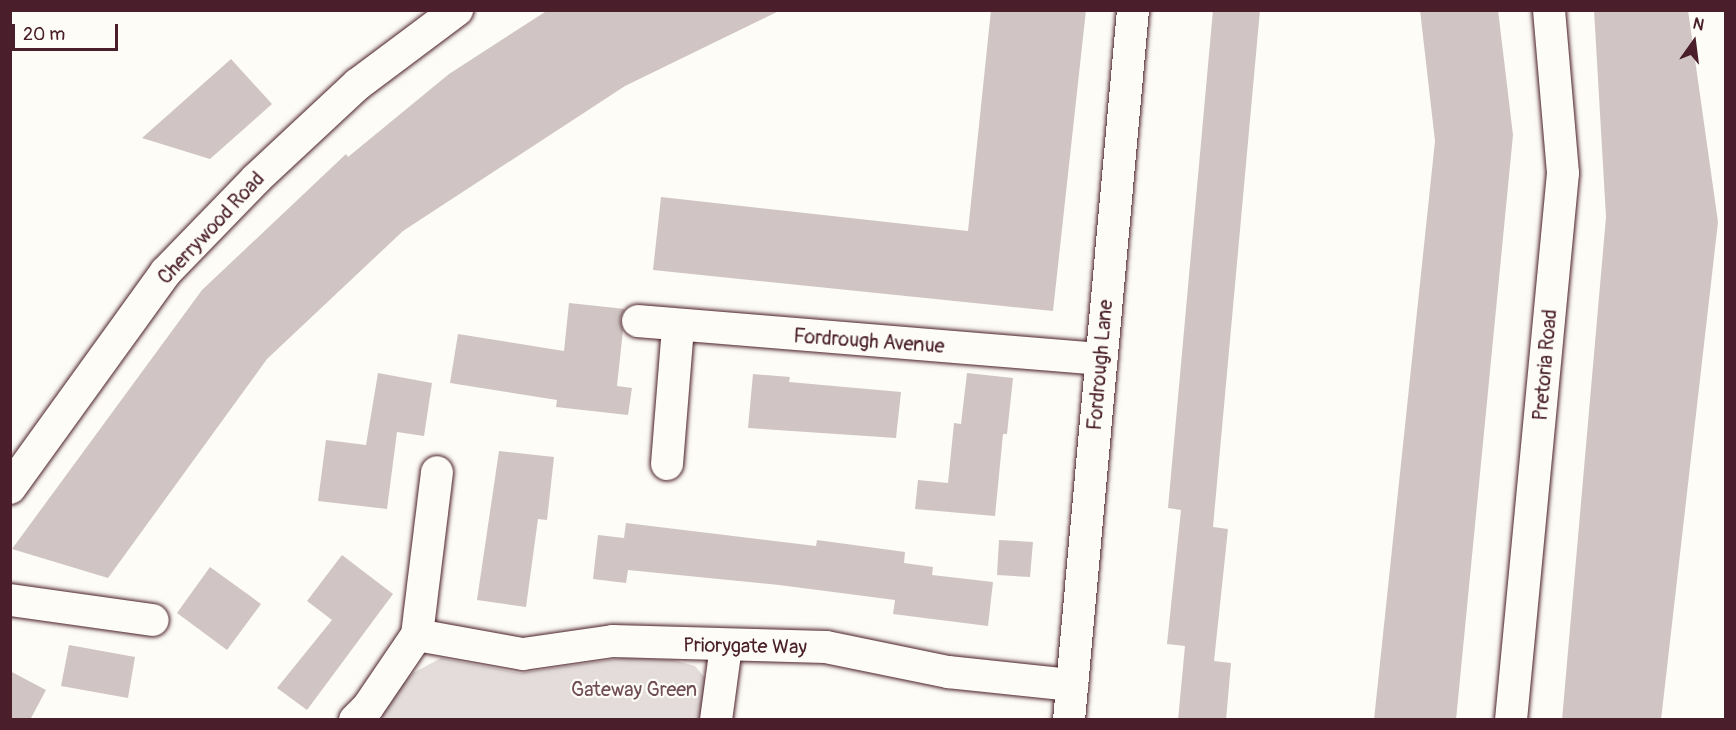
<!DOCTYPE html>
<html>
<head>
<meta charset="utf-8">
<style>
	body { margin:0 }
	#map { position:relative; width:1736px; height:730px; overflow:hidden; background:#fdfcf7; font-family:Pangolin,sans-serif }
	div>[style] { position:absolute }
	.green>* { inset:0; background:#e3dcda }
	.building>* { inset:0; background:#d0c5c4 }
	.roads { filter:drop-shadow(0 0 2px #4a1f2b) drop-shadow(0 0 2px #4a1f2b) }
	.street>* { height:32px; margin:-16px; padding:0 16px; transform-origin:16px; border-radius:16px; background:#fdfcf7 }
	span { translate:-50% -50%; white-space:nowrap; text-align:center; line-height:1.15; -webkit-text-stroke:4.5px #fdfcf7; paint-order:stroke }
	.street-label { font-size:20px; color:#4a1f2b }
	.park-label { font-size:20px; color:#704e57 }
	.frame { position:absolute; inset:0; border:12px solid #4a1f2b; pointer-events:none }
	.north { position:absolute; left:1664px; top:12px; width:60px; height:60px; -webkit-text-stroke:4px #fdfcf7; paint-order:stroke; rotate:14deg; font-size:16px; font-weight:700; line-height:24px; text-align:center; color:#4a1f2b }
	.north::after { content:''; display:block; margin:auto; width:21px; height:27px; background:#4a1f2b; clip-path:polygon(50% 0,100% 100%,50% 72%,0 100%) }
	.scale { position:absolute; left:12px; top:24px; width:106px; height:27px; box-sizing:border-box; border:3px solid #4a1f2b; border-top:0; padding-left:8px; font-size:18px; line-height:21px; white-space:nowrap; color:#4a1f2b; -webkit-text-stroke:4px #fdfcf7; paint-order:stroke }
</style>
</head>
<body>
<div id="map">
	<div class="green">
		<div style="clip-path:polygon(441px 658px,520px 673px,623px 658px,674px 660px,695px 666px,711px 685px,707px 719px,369px 720px,413px 673px)"></div>
	</div>
	<div class="building">
		<div style="clip-path:polygon(548px 10px,781px 10px,625px 86px,403px 231px,267px 359px,108px 578px,12px 549px,202px 290px,346px 154px,348px 157px,449px 74px)"></div>
		<div style="clip-path:polygon(991px 10px,1086px 10px,1053px 311px,653px 270px,661px 197px,968px 231px)"></div>
		<div style="clip-path:polygon(1213px 10px,1260px 10px,1213px 527px,1228px 529px,1214px 661px,1231px 663px,1226px 720px,1178px 720px,1185px 646px,1167px 644px,1181px 510px,1168px 508px)"></div>
		<div style="clip-path:polygon(1420px 10px,1498px 10px,1513px 135px,1456px 720px,1374px 720px,1435px 141px)"></div>
		<div style="clip-path:polygon(1594px 10px,1688px 10px,1718px 222px,1661px 720px,1562px 720px,1606px 217px)"></div>
		<div style="clip-path:polygon(231px 59px,272px 104px,210px 159px,142px 138px)"></div>
		<div style="clip-path:polygon(569px 303px,625px 309px,620px 319px,623px 330px,617px 386px,632px 388px,628px 415px,556px 407px,557px 400px,450px 383px,458px 334px,564px 351px)"></div>
		<div style="clip-path:polygon(378px 373px,432px 383px,424px 436px,397px 432px,387px 509px,318px 501px,326px 440px,366px 445px)"></div>
		<div style="clip-path:polygon(967px 373px,1013px 378px,1007px 434px,1003px 434px,995px 516px,915px 509px,918px 480px,948px 483px,954px 423px,961px 424px)"></div>
		<div style="clip-path:polygon(753px 374px,790px 377px,789px 382px,901px 392px,896px 438px,748px 428px)"></div>
		<div style="clip-path:polygon(499px 451px,554px 457px,547px 520px,538px 519px,526px 607px,477px 600px)"></div>
		<div style="clip-path:polygon(626px 523px,816px 546px,817px 540px,905px 552px,904px 563px,933px 567px,932px 575px,993px 582px,988px 626px,893px 614px,895px 600px,779px 585px,628px 570px,626px 583px,593px 579px,598px 535px,624px 538px)"></div>
		<div style="clip-path:polygon(999px 540px,1033px 542px,1030px 577px,997px 575px)"></div>
		<div style="clip-path:polygon(342px 555px,393px 594px,307px 710px,277px 688px,332px 620px,307px 601px)"></div>
		<div style="clip-path:polygon(210px 567px,261px 604px,227px 650px,177px 613px)"></div>
		<div style="clip-path:polygon(69px 645px,135px 657px,128px 698px,61px 686px)"></div>
		<div style="clip-path:polygon(10px 671px,46px 690px,30px 720px,10px 720px)"></div>
	</div>
	<div class="roads">
		<div class="street">
			<div style="left:638px;top:321px;width:465px;rotate:4.7deg"></div>
			<div style="left:667px;top:464px;width:138px;rotate:-85.4deg"></div>
			<div style="left:10px;top:488px;width:266px;rotate:-54.2deg"></div>
			<div style="left:166px;top:272px;width:129px;rotate:-45.9deg"></div>
			<div style="left:256px;top:179px;width:139px;rotate:-43deg"></div>
			<div style="left:358px;top:84px;width:124px;rotate:-36.8deg"></div>
			<div style="left:10px;top:600px;width:144px;rotate:8deg"></div>
			<div style="left:417px;top:635px;width:164px;rotate:-83deg"></div>
			<div style="left:355px;top:720px;width:18px;rotate:-45deg"></div>
			<div style="left:368px;top:707px;width:87px;rotate:-55.8deg"></div>
			<div style="left:417px;top:635px;width:108px;rotate:10.2deg"></div>
			<div style="left:523px;top:654px;width:91px;rotate:-8.2deg"></div>
			<div style="left:613px;top:641px;width:213px;rotate:1.6deg"></div>
			<div style="left:826px;top:647px;width:125px;rotate:11.6deg"></div>
			<div style="left:948px;top:672px;width:125px;rotate:6deg"></div>
			<div style="left:716px;top:720px;width:75px;rotate:-82.3deg"></div>
			<div style="left:1069px;top:720px;width:713px;rotate:-84.85deg"></div>
			<div style="left:1511px;top:720px;width:549px;rotate:-84.57deg"></div>
			<div style="left:1563px;top:173px;width:164px;rotate:-94.9deg"></div>
		</div>
	</div>
	<div class="street-label">
		<span style="left:211px;top:228px;rotate:-47deg">Cherrywood Road</span>
		<span style="left:869px;top:341px;rotate:4deg">Fordrough Avenue</span>
		<span style="left:1100px;top:365px;rotate:-85deg">Fordrough Lane</span>
		<span style="left:1545px;top:365px;rotate:-85deg">Pretoria Road</span>
		<span style="left:745px;top:646px;rotate:1deg">Priorygate Way</span>
	</div>
	<div class="park-label">
		<span style="left:634px;top:689px">Gateway Green</span>
	</div>
	<div class="frame"></div>
	<div class="north">N</div>
	<div class="scale">20 m</div>
</div>
</body>
</html>
